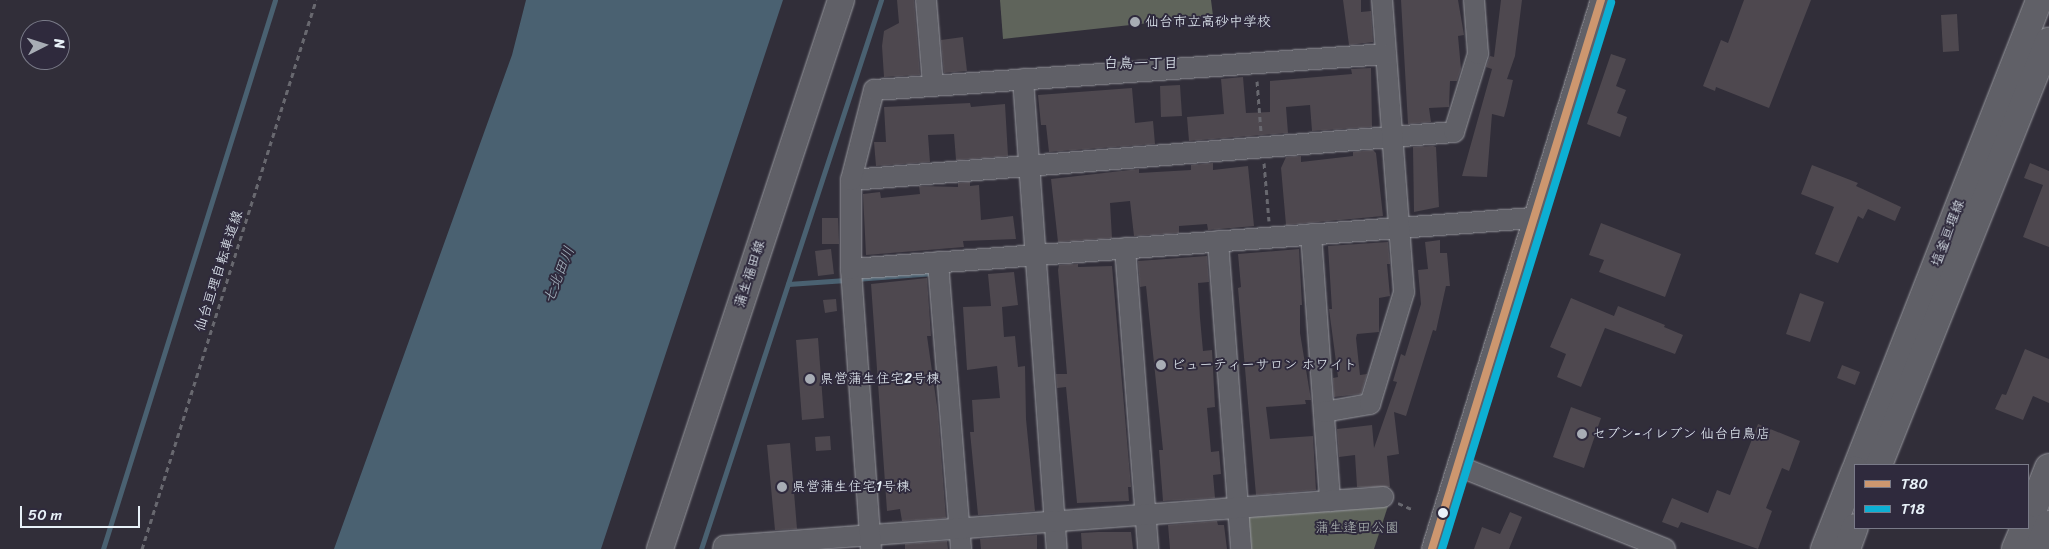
<!DOCTYPE html>
<html>
<head>
<meta charset="utf-8">
<style>
	body { margin:0 }
	#map { position:relative; width:2049px; height:549px; overflow:hidden; background:#312e39; font-family:Sriracha,"Klee One",sans-serif }
	div>[style] { position:absolute }
	.green>* { inset:0; background:#5f645b }
	.water>* { inset:0; background:#4a6171 }
	.stream>* { height:5px; margin:-2.5px; padding:0 2.5px; transform-origin:2.5px; border-radius:2.5px; background:#4a6171 }
	.building>* { inset:0; background:#4e484f }
	.path>* { height:3px; margin-top:-1.5px; transform-origin:0; background:repeating-linear-gradient(90deg,#68686f 0 5px,transparent 0 9px) }
	.roads { filter:drop-shadow(0 0 1px #98999f) drop-shadow(0 0 1px #98999f) }
	.minor>* { height:20px; margin:-10px; padding:0 10px; transform-origin:10px; border-radius:10px; background:#606067 }
	.major>* { height:26px; margin:-13px; padding:0 13px; transform-origin:13px; border-radius:13px; background:#606067 }
	.highway>* { height:28px; margin:-14px; padding:0 14px; transform-origin:14px; border-radius:14px; background:#606067 }
	.bus-1>* { height:8px; margin:-4px; padding:0 4px; transform-origin:4px; border-radius:4px; background:#cd976f }
	.bus-2>* { height:8px; margin:-4px; padding:0 4px; transform-origin:4px; border-radius:4px; background:#0dafd3 }
	.dots>* { width:14px; height:14px; translate:-50% -50%; box-sizing:border-box; border:2px solid #2f2a3d; border-radius:50% }
	span { translate:-50% -50%; white-space:nowrap; text-align:center; line-height:1.15; -webkit-text-stroke:4px #2f2a3d; paint-order:stroke }
	.poi-label { font-size:14px; color:#e8f1f8 }
	.left { translate:0 -50%; text-align:left }
	.street-label { font-size:14px; color:#e8f1f8 }
	.park-label { font-size:14px; color:#aeb6b4 }
	.neighbourhood-label { font-size:15px; color:#e8f1f8 }
	.water-label { font-size:15px; color:#aab9c4; font-style:italic }
	.legend { position:absolute; left:1854px; top:464px; width:175px; height:65px; box-sizing:border-box; background:#2f2a3d; border:1px solid #797a88; margin:0; padding:6px 9px; list-style:none; font-size:15px; color:#e8f1f8 }
	.legend li { display:flex; align-items:center; gap:10px; height:25px }
	.legend b { width:25px; border:1px solid #797a88 }
	.north { position:absolute; left:20px; top:20px; width:50px; height:50px; box-sizing:border-box; background:#2f2a3d; border:1px solid #797a88; border-radius:50%; rotate:85deg; font-size:14px; font-weight:700; line-height:20px; text-align:center; color:#e8f1f8 }
	.north::after { content:''; display:block; margin:auto; width:18px; height:22px; background:#a8adb5; clip-path:polygon(50% 0,100% 100%,50% 72%,0 100%) }
	.scale { position:absolute; left:20px; top:506px; width:120px; height:22px; box-sizing:border-box; border:2px solid #e8f1f8; border-top:0; padding-left:6px; font-size:15px; line-height:18px; white-space:nowrap; color:#e8f1f8; -webkit-text-stroke:4px #2f2a3d; paint-order:stroke }
</style>
</head>
<body>
<div id="map">
	<div class="green">
		<div style="clip-path:polygon(1000px 0,1211px 0,1213px 16px,1003px 39px)"></div>
		<div style="clip-path:polygon(1388px 506px,1374px 549px,1246px 549px,1243px 517px)"></div>
	</div>
	<div class="water">
		<div style="clip-path:polygon(526px 0,783px 0,601px 549px,334px 549px,512px 55px)"></div>
	</div>
	<div class="stream">
		<div style="left:855px;top:279px;width:79px;rotate:-4.3deg"></div>
		<div style="left:788px;top:284px;width:58px;rotate:-3.9deg"></div>
		<div style="left:103px;top:549px;width:575px;rotate:-72.6deg"></div>
		<div style="left:701px;top:549px;width:578px;rotate:-71.85deg"></div>
	</div>
	<div class="building">
		<div style="clip-path:polygon(897px 0,914px 0,920px 75px,884px 77px,882px 46px,884px 31px,899px 23px)"></div>
		<div style="clip-path:polygon(1343px 0,1361px 0,1361px 12px,1371px 11px,1373px 42px,1349px 45px)"></div>
		<div style="clip-path:polygon(1401px 0,1458px 0,1464px 35px,1458px 36px,1461px 69px,1457px 81px,1450px 81px,1449px 107px,1429px 108px,1431px 122px,1408px 124px)"></div>
		<div style="clip-path:polygon(1501px 0,1522px 0,1515px 56px,1507px 79px,1513px 80px,1507px 106px,1504px 117px,1492px 114px,1487px 177px,1462px 176px,1492px 69px,1486px 67px,1490px 56px,1494px 57px)"></div>
		<div style="clip-path:polygon(1744px 0,1811px 0,1769px 108px,1716px 87px,1715px 91px,1703px 86px,1721px 40px,1728px 43px)"></div>
		<div style="clip-path:polygon(1957px 14px,1959px 51px,1943px 52px,1941px 15px)"></div>
		<div style="clip-path:polygon(963px 37px,967px 71px,944px 73px,941px 40px)"></div>
		<div style="clip-path:polygon(1611px 54px,1626px 59px,1616px 86px,1626px 90px,1617px 113px,1627px 117px,1620px 137px,1587px 124px)"></div>
		<div style="clip-path:polygon(1371px 68px,1372px 127px,1312px 131px,1310px 105px,1286px 107px,1288px 133px,1189px 141px,1187px 117px,1224px 114px,1221px 79px,1243px 77px,1246px 113px,1270px 112px,1270px 81px,1352px 74px,1351px 69px)"></div>
		<div style="clip-path:polygon(1180px 85px,1182px 116px,1161px 117px,1160px 86px)"></div>
		<div style="clip-path:polygon(1132px 88px,1135px 123px,1153px 121px,1155px 144px,1049px 152px,1046px 125px,1041px 125px,1038px 95px)"></div>
		<div style="clip-path:polygon(970px 103px,971px 107px,1005px 104px,1008px 156px,956px 160px,954px 134px,928px 135px,930px 162px,876px 166px,874px 142px,886px 142px,884px 107px)"></div>
		<div style="clip-path:polygon(1433px 146px,1436px 147px,1439px 207px,1414px 212px,1413px 147px)"></div>
		<div style="clip-path:polygon(1373px 150px,1376px 153px,1383px 216px,1286px 225px,1281px 168px,1286px 157px,1301px 156px,1301px 162px,1353px 156px,1353px 152px)"></div>
		<div style="clip-path:polygon(1213px 163px,1213px 170px,1248px 166px,1254px 226px,1208px 230px,1207px 224px,1179px 226px,1179px 233px,1134px 236px,1130px 201px,1110px 203px,1112px 238px,1058px 242px,1051px 179px,1139px 169px,1139px 173px,1191px 170px,1191px 165px)"></div>
		<div style="clip-path:polygon(2030px 163px,2049px 171px,2049px 247px,2023px 237px,2043px 185px,2024px 178px)"></div>
		<div style="clip-path:polygon(1812px 165px,1858px 183px,1856px 186px,1901px 207px,1895px 221px,1868px 209px,1863px 219px,1858px 216px,1838px 263px,1815px 254px,1834px 207px,1801px 194px)"></div>
		<div style="clip-path:polygon(970px 182px,970px 186px,979px 185px,981px 220px,1013px 216px,1016px 239px,963px 241px,964px 247px,866px 255px,863px 194px,880px 192px,881px 198px,920px 194px,919px 186px,958px 187px,958px 183px)"></div>
		<div style="clip-path:polygon(822px 218px,838px 218px,839px 244px,822px 244px)"></div>
		<div style="clip-path:polygon(1601px 223px,1681px 254px,1665px 297px,1599px 272px,1604px 260px,1589px 255px)"></div>
		<div style="clip-path:polygon(1440px 240px,1440px 253px,1447px 253px,1450px 286px,1446px 286px,1436px 331px,1433px 330px,1406px 416px,1394px 412px,1399px 454px,1387px 456px,1390px 487px,1357px 487px,1355px 455px,1339px 457px,1337px 429px,1372px 425px,1374px 448px,1397px 382px,1393px 381px,1401px 354px,1405px 356px,1421px 304px,1418px 270px,1428px 269px,1425px 242px)"></div>
		<div style="clip-path:polygon(1388px 242px,1390px 264px,1387px 264px,1390px 296px,1379px 298px,1379px 332px,1357px 334px,1356px 338px,1360px 375px,1367px 374px,1361px 394px,1334px 397px,1333px 378px,1338px 377px,1329px 309px,1332px 309px,1328px 246px)"></div>
		<div style="clip-path:polygon(831px 249px,834px 274px,818px 276px,815px 251px)"></div>
		<div style="clip-path:polygon(1299px 249px,1302px 305px,1300px 305px,1300px 333px,1311px 400px,1305px 400px,1306px 404px,1266px 407px,1270px 439px,1313px 436px,1316px 490px,1256px 495px,1238px 288px,1241px 287px,1238px 254px)"></div>
		<div style="clip-path:polygon(1207px 256px,1209px 282px,1198px 283px,1200px 318px,1203px 351px,1212px 350px,1215px 407px,1207px 408px,1211px 452px,1219px 451px,1221px 474px,1213px 475px,1215px 498px,1163px 501px,1159px 450px,1163px 450px,1146px 286px,1140px 287px,1138px 261px)"></div>
		<div style="clip-path:polygon(1078px 264px,1078px 267px,1112px 266px,1131px 487px,1128px 487px,1129px 501px,1077px 503px,1066px 387px,1057px 388px,1056px 374px,1067px 374px,1058px 270px,1059px 265px)"></div>
		<div style="clip-path:polygon(1014px 272px,1018px 305px,1002px 307px,1004px 337px,1015px 336px,1018px 367px,1025px 366px,1026px 419px,1035px 511px,978px 515px,970px 432px,974px 432px,972px 400px,1000px 398px,997px 366px,967px 370px,963px 307px,991px 306px,988px 274px)"></div>
		<div style="clip-path:polygon(927px 278px,931px 336px,927px 336px,938px 413px,946px 518px,902px 521px,900px 509px,887px 511px,871px 284px)"></div>
		<div style="clip-path:polygon(1800px 293px,1824px 302px,1810px 342px,1786px 334px)"></div>
		<div style="clip-path:polygon(1571px 298px,1614px 316px,1618px 306px,1665px 325px,1664px 327px,1683px 335px,1675px 354px,1605px 328px,1581px 387px,1557px 377px,1566px 354px,1550px 347px)"></div>
		<div style="clip-path:polygon(836px 299px,837px 311px,825px 313px,823px 300px)"></div>
		<div style="clip-path:polygon(818px 338px,824px 418px,802px 420px,796px 340px)"></div>
		<div style="clip-path:polygon(2025px 349px,2049px 359px,2049px 403px,2033px 396px,2023px 420px,1995px 409px,2002px 394px,2006px 395px)"></div>
		<div style="clip-path:polygon(1842px 365px,1860px 372px,1855px 385px,1837px 378px)"></div>
		<div style="clip-path:polygon(1571px 407px,1601px 418px,1584px 468px,1553px 457px)"></div>
		<div style="clip-path:polygon(1758px 424px,1800px 441px,1789px 471px,1782px 468px,1766px 508px,1772px 511px,1758px 549px,1681px 522px,1678px 528px,1662px 522px,1672px 498px,1708px 513px,1717px 490px,1730px 495px)"></div>
		<div style="clip-path:polygon(830px 436px,831px 450px,816px 451px,815px 437px)"></div>
		<div style="clip-path:polygon(790px 443px,797px 529px,775px 530px,767px 445px)"></div>
		<div style="clip-path:polygon(1510px 512px,1522px 517px,1509px 549px,1474px 549px,1482px 527px,1500px 534px)"></div>
		<div style="clip-path:polygon(1217px 521px,1218px 525px,1224px 525px,1227px 549px,1170px 549px,1168px 525px)"></div>
		<div style="clip-path:polygon(1098px 532px,1131px 532px,1133px 549px,1082px 549px,1081px 533px)"></div>
		<div style="clip-path:polygon(1037px 535px,1037px 549px,981px 549px,980px 539px)"></div>
		<div style="clip-path:polygon(947px 541px,948px 549px,905px 549px,905px 544px)"></div>
	</div>
	<div class="path">
		<div style="left:1257px;top:81px;width:51px;rotate:85.5deg"></div>
		<div style="left:1264px;top:163px;width:58px;rotate:85.1deg"></div>
		<div style="left:1398px;top:503px;width:17px;rotate:24deg"></div>
		<div style="left:142px;top:549px;width:576px;rotate:-72.41deg"></div>
	</div>
	<div class="roads">
		<div class="minor">
			<div style="left:926px;top:0;width:85px;rotate:85.3deg"></div>
			<div style="left:1023px;top:79px;width:471px;rotate:85.9deg"></div>
			<div style="left:851px;top:180px;width:605px;rotate:-4.55deg"></div>
			<div style="left:1454px;top:132px;width:82px;rotate:-72.9deg"></div>
			<div style="left:1478px;top:54px;width:54px;rotate:-94.2deg"></div>
			<div style="left:1311px;top:234px;width:268px;rotate:85.9deg"></div>
			<div style="left:1218px;top:241px;width:309px;rotate:85.7deg"></div>
			<div style="left:1125px;top:248px;width:302px;rotate:85.6deg"></div>
			<div style="left:938px;top:262px;width:288px;rotate:85.4deg"></div>
			<div style="left:851px;top:269px;width:684px;rotate:-4.28deg"></div>
			<div style="left:1324px;top:412px;width:47px;rotate:-9.9deg"></div>
			<div style="left:1370px;top:404px;width:117px;rotate:-73.1deg"></div>
			<div style="left:1404px;top:292px;width:293px;rotate:-94.3deg"></div>
			<div style="left:1458px;top:466px;width:223px;rotate:21.8deg"></div>
			<div style="left:723px;top:549px;width:3px;rotate:-72deg"></div>
			<div style="left:724px;top:546px;width:661px;rotate:-4.25deg"></div>
			<div style="left:871px;top:549px;width:281px;rotate:-94.1deg"></div>
			<div style="left:851px;top:269px;width:89px;rotate:-90deg"></div>
			<div style="left:851px;top:180px;width:93px;rotate:-75.7deg"></div>
			<div style="left:874px;top:90px;width:513px;rotate:-4.02deg"></div>
			<div style="left:1432px;top:549px;width:574px;rotate:-72.89deg"></div>
		</div>
		<div class="major">
			<div style="left:1857px;top:465px;width:499px;rotate:-68.6deg"></div>
			<div style="left:1879px;top:465px;width:457px;rotate:-68.2deg"></div>
			<div style="left:660px;top:549px;width:578px;rotate:-71.75deg"></div>
			<div style="left:1824px;top:549px;width:85px;rotate:-68.6deg"></div>
			<div style="left:1847px;top:549px;width:23px;rotate:-70deg"></div>
		</div>
		<div class="highway">
			<div style="left:2028px;top:521px;width:57px;rotate:-68.4deg"></div>
			<div style="left:2016px;top:549px;width:23px;rotate:-67deg"></div>
			<div style="left:2039px;top:549px;width:26px;rotate:-67deg"></div>
		</div>
	</div>
	<div class="bus-1">
		<div style="left:1432px;top:549px;width:574px;rotate:-72.89deg"></div>
	</div>
	<div class="bus-2">
		<div style="left:1442px;top:549px;width:572px;rotate:-72.8deg"></div>
	</div>
	<div class="dots">
		<div style="left:1135px;top:22px;background:#a8adb5"></div>
		<div style="left:1161px;top:365px;background:#a8adb5"></div>
		<div style="left:810px;top:379px;background:#a8adb5"></div>
		<div style="left:1582px;top:434px;background:#a8adb5"></div>
		<div style="left:782px;top:487px;background:#a8adb5"></div>
		<div style="left:1443px;top:513px;background:#e8f1f8"></div>
	</div>
	<div class="poi-label">
		<span class="left" style="left:1145px;top:22px">仙台市立高砂中学校</span>
		<span class="left" style="left:1171px;top:365px">ビューティーサロン ホワイト</span>
		<span class="left" style="left:820px;top:379px">県営蒲生住宅2号棟</span>
		<span class="left" style="left:1592px;top:434px">セブン-イレブン 仙台白鳥店</span>
		<span class="left" style="left:792px;top:487px">県営蒲生住宅1号棟</span>
	</div>
	<div class="street-label">
		<span style="left:1948px;top:233px;rotate:-69deg">塩釜亘理線</span>
		<span style="left:219px;top:271px;rotate:-72deg">仙台亘理自転車道線</span>
		<span style="left:750px;top:274px;rotate:-72deg">蒲生福田線</span>
	</div>
	<div class="park-label">
		<span style="left:1357px;top:528px">蒲生逢田公園</span>
	</div>
	<div class="neighbourhood-label">
		<span style="left:1141px;top:64px">白鳥一丁目</span>
	</div>
	<div class="water-label">
		<span style="left:559px;top:275px;rotate:-68deg">七北田川</span>
	</div>
	<ul class="legend">
	<li><b style="height:6px;background:#cd976f"></b>T80</li>
	<li><b style="height:6px;background:#0dafd3"></b>T18</li>
	</ul>
	<div class="north">N</div>
	<div class="scale">50 m</div>
</div>
</body>
</html>
